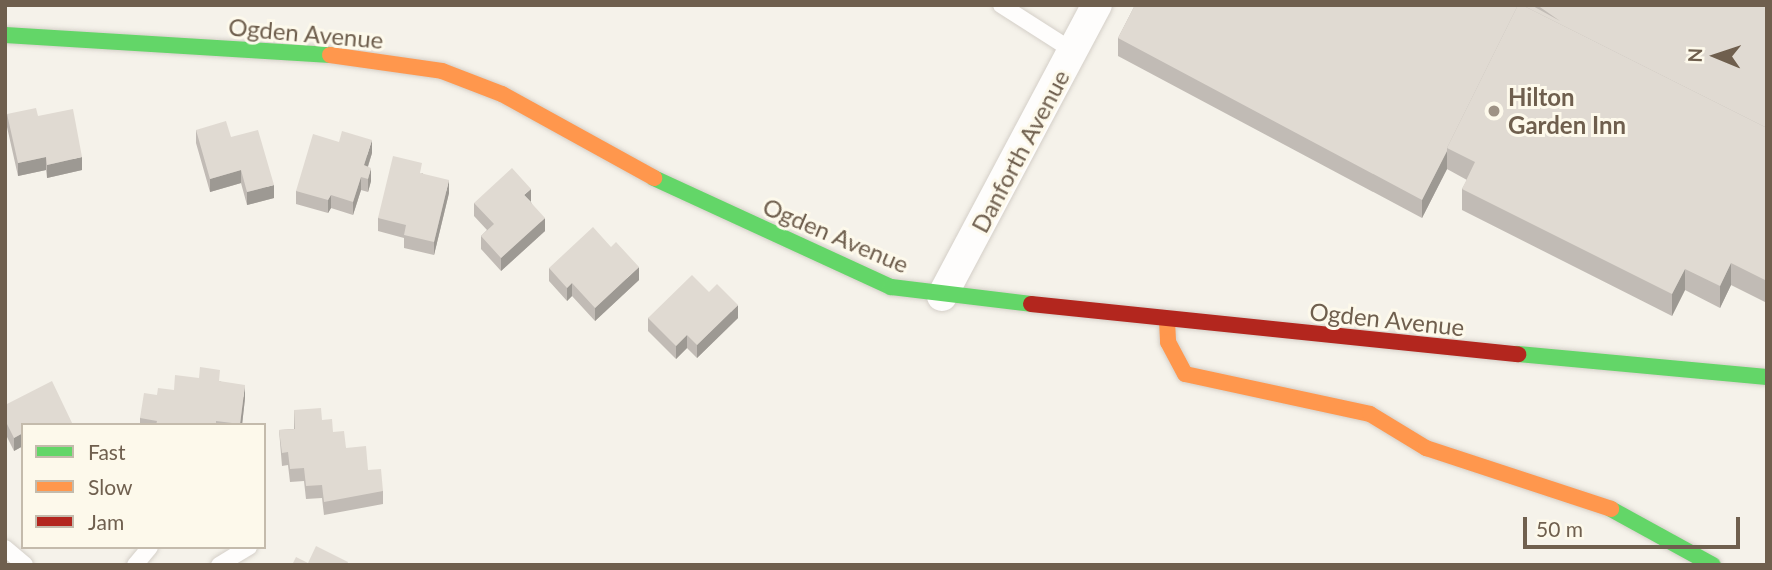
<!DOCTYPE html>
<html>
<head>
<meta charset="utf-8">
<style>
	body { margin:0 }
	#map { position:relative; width:1772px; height:570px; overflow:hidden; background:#f5f2ea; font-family:Lato,sans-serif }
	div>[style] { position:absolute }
	.roads { filter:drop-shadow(0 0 2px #d4cfc8) drop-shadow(0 0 2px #d4cfc8) }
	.lane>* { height:16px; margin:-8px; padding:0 8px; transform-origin:8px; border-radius:8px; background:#fefdfc }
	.street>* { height:30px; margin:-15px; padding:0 15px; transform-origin:15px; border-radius:15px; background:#fefdfc }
	.fast>* { height:16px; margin:-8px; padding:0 8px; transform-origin:8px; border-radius:8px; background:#63d668 }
	.slow>* { height:16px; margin:-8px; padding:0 8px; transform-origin:8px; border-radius:8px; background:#ff974d }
	.jam>* { height:16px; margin:-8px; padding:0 8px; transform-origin:8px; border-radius:8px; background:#b3261e }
	.wall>* { inset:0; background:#c1bbb5 }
	.shaded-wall>* { inset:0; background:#9d9993 }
	.building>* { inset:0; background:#e0dad2 }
	.dots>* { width:19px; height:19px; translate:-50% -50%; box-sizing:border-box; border:4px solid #fdf9eb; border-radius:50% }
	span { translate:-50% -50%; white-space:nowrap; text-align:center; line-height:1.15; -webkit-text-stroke:6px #fdf9eb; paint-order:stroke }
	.street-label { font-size:24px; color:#6f5f4e }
	.poi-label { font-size:24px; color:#6f5f4e; font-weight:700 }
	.left { translate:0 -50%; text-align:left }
	.frame { position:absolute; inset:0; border:7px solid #6f5f4e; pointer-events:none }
	.legend { position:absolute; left:21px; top:423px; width:245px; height:126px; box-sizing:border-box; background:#fdf9eb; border:2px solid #c4bbac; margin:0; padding:9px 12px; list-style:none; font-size:21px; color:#6f5f4e }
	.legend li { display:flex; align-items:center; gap:14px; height:35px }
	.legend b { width:35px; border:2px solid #c4bbac }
	.north { position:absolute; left:1681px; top:21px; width:70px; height:70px; -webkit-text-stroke:5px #fdf9eb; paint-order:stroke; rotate:272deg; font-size:19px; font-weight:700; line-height:28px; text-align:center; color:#6f5f4e }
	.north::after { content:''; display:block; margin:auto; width:24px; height:32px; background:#6f5f4e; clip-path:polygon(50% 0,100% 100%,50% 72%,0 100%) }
	.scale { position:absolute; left:1523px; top:517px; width:217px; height:32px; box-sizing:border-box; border:4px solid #6f5f4e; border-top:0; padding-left:9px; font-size:21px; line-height:24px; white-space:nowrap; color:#6f5f4e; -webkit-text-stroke:5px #fdf9eb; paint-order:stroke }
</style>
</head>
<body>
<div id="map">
	<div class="roads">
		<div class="lane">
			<div style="left:1001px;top:5px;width:85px;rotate:32.6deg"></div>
			<div style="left:5px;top:548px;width:26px;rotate:40deg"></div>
			<div style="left:135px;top:565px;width:23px;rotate:-50deg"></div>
			<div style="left:219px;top:565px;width:35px;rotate:-31deg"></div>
		</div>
		<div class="street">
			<div style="left:942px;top:296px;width:330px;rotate:-62deg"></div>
		</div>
		<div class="fast">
			<div style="left:5px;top:35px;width:326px;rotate:3.5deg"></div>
			<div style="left:654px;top:178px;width:261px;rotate:24.7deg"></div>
			<div style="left:891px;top:287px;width:141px;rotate:6.9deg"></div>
			<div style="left:1518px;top:354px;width:250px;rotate:5.3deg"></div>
			<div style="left:1611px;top:509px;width:116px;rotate:28.8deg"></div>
		</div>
		<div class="slow">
			<div style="left:330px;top:55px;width:113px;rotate:8.1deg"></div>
			<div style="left:442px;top:71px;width:64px;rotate:21deg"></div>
			<div style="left:502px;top:94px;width:174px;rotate:28.9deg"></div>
			<div style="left:1167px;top:321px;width:21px;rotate:87deg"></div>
			<div style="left:1168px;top:342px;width:36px;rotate:62deg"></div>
			<div style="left:1185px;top:374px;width:189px;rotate:12.2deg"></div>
			<div style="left:1370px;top:414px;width:66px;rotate:31.3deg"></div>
			<div style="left:1426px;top:448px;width:195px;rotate:18.2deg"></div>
		</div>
		<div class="jam">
			<div style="left:1031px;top:304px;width:490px;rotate:5.9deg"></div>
		</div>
	</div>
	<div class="wall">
		<div style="clip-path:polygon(1135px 5px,1767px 5px,1767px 303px,1731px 285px,1720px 308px,1685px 290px,1672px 316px,1462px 210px,1462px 189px,1467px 180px,1447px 169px,1422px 218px,1118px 56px,1118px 38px)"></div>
		<div style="clip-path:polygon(7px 114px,38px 116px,82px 170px,47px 178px,46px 170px,18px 176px,7px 127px)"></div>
		<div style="clip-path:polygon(196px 130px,231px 137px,274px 198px,247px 205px,241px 183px,210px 192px,196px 143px)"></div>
		<div style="clip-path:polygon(372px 153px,368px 167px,371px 181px,368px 192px,361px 190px,353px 215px,331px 208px,328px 213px,296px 204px,296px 191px)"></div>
		<div style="clip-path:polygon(422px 173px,449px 193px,434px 255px,404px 248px,404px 238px,378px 231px,378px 218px)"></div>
		<div style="clip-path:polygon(531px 202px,545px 231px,501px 271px,481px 249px,481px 236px,487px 230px,474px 216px,474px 203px)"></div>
		<div style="clip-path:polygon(549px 268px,639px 280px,595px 321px,572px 296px,567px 301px,549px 281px)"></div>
		<div style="clip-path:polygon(709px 292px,738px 318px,697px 358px,687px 348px,676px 359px,648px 331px,648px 318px)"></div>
		<div style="clip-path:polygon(220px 381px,245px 398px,242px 425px,140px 425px,140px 418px,157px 395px,174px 390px)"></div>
		<div style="clip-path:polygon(5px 405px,23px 425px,23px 446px,14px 451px,5px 433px)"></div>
		<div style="clip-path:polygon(294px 410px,322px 420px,346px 448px,368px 470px,383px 491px,383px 504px,324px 515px,322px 498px,306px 499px,304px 481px,290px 482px,288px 465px,282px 466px,279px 430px,294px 429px)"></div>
	</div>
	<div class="shaded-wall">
		<div style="clip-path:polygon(372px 140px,372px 153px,364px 178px,364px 165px)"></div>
		<div style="clip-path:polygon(1447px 151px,1447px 169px,1422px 218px,1422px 200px)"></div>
		<div style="clip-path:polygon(46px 157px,46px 170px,18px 176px,18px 163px)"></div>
		<div style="clip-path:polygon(82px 157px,82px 170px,47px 178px,47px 165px)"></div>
		<div style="clip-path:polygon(371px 168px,371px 181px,368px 192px,368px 179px)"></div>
		<div style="clip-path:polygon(241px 170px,241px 183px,210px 192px,210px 179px)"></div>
		<div style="clip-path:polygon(361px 177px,361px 190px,353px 215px,353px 202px)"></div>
		<div style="clip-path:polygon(449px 180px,449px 193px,434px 255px,434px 242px)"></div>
		<div style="clip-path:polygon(274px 185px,274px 198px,247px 205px,247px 192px)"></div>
		<div style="clip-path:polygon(531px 189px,531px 202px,524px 195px)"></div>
		<div style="clip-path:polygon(331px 195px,331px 208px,328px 213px,328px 200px)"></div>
		<div style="clip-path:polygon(545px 218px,545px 231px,501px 271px,501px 258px)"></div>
		<div style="clip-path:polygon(1731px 263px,1731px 285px,1720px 308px,1720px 286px)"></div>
		<div style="clip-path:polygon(639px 267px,639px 280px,595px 321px,595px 308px)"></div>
		<div style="clip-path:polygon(1685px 269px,1685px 290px,1672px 316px,1672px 294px)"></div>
		<div style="clip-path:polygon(572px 283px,572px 296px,567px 301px,567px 288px)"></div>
		<div style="clip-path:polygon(738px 305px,738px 318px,697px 358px,697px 345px)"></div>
		<div style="clip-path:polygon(687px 335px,687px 348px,676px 359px,676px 346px)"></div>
		<div style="clip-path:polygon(245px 385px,245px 398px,242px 425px,240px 425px)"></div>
		<div style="clip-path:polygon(23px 433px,23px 446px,14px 451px,14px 438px)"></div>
	</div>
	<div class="building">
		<div style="clip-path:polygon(1135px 5px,1518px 5px,1447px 148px,1447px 151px,1422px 200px,1118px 38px)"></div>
		<div style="clip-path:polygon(1518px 5px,1522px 5px,1767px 128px,1767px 281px,1731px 263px,1720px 286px,1685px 269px,1672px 294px,1462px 189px,1475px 162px,1447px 148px)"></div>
		<div style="clip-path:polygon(1522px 5px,1531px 5px,1560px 21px,1537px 5px,1767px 5px,1767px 128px)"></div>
		<div style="clip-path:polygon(36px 108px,38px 116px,73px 109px,82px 157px,47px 165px,46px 157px,18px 163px,7px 114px)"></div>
		<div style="clip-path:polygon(226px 121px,231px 137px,258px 130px,274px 185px,247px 192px,241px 170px,210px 179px,196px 130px)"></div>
		<div style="clip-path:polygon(342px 131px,372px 140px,364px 165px,371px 168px,368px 179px,361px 177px,353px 202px,331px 195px,328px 200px,296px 191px,313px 134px,339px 142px)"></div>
		<div style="clip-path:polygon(393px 156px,422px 163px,420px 173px,449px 180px,434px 242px,404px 235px,406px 225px,378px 218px)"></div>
		<div style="clip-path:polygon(512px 168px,531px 189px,524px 195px,545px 218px,501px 258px,481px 236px,494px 224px,474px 203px)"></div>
		<div style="clip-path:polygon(593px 227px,611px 247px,616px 242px,639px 267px,595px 308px,572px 283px,567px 288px,549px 268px)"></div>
		<div style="clip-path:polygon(692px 275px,709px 292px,717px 284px,738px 305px,697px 345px,687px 335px,676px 346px,648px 318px)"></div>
		<div style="clip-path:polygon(200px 367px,220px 370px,219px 381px,245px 385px,240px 424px,216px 421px,216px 425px,156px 425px,157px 421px,140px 418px,144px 393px,157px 395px,158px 388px,174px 390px,175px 375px,199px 378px)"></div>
		<div style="clip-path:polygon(52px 381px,73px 425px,23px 425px,23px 433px,14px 438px,5px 420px,5px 405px)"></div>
		<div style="clip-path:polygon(321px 408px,322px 420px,332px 419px,333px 432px,344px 431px,346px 448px,366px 446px,368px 470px,381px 469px,383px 491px,324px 502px,322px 485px,306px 486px,304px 468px,290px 469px,288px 452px,282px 453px,279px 430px,295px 429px,294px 410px)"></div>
		<div style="clip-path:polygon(316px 546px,348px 562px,347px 565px,292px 565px,296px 557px,308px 563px)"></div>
	</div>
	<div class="dots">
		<div style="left:1494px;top:111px;background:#9e9285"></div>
	</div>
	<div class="street-label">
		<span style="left:306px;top:33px;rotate:5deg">Ogden Avenue</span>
		<span style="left:1020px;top:151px;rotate:-62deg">Danforth Avenue</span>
		<span style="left:836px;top:235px;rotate:23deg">Ogden Avenue</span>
		<span style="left:1387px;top:319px;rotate:6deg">Ogden Avenue</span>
	</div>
	<div class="poi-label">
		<span class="left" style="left:1508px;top:111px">Hilton<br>Garden Inn</span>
	</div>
	<div class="frame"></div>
	<ul class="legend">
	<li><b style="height:9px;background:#63d668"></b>Fast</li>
	<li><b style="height:9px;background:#ff974d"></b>Slow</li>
	<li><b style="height:9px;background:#b3261e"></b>Jam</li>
	</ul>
	<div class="north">N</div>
	<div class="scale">50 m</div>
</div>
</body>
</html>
